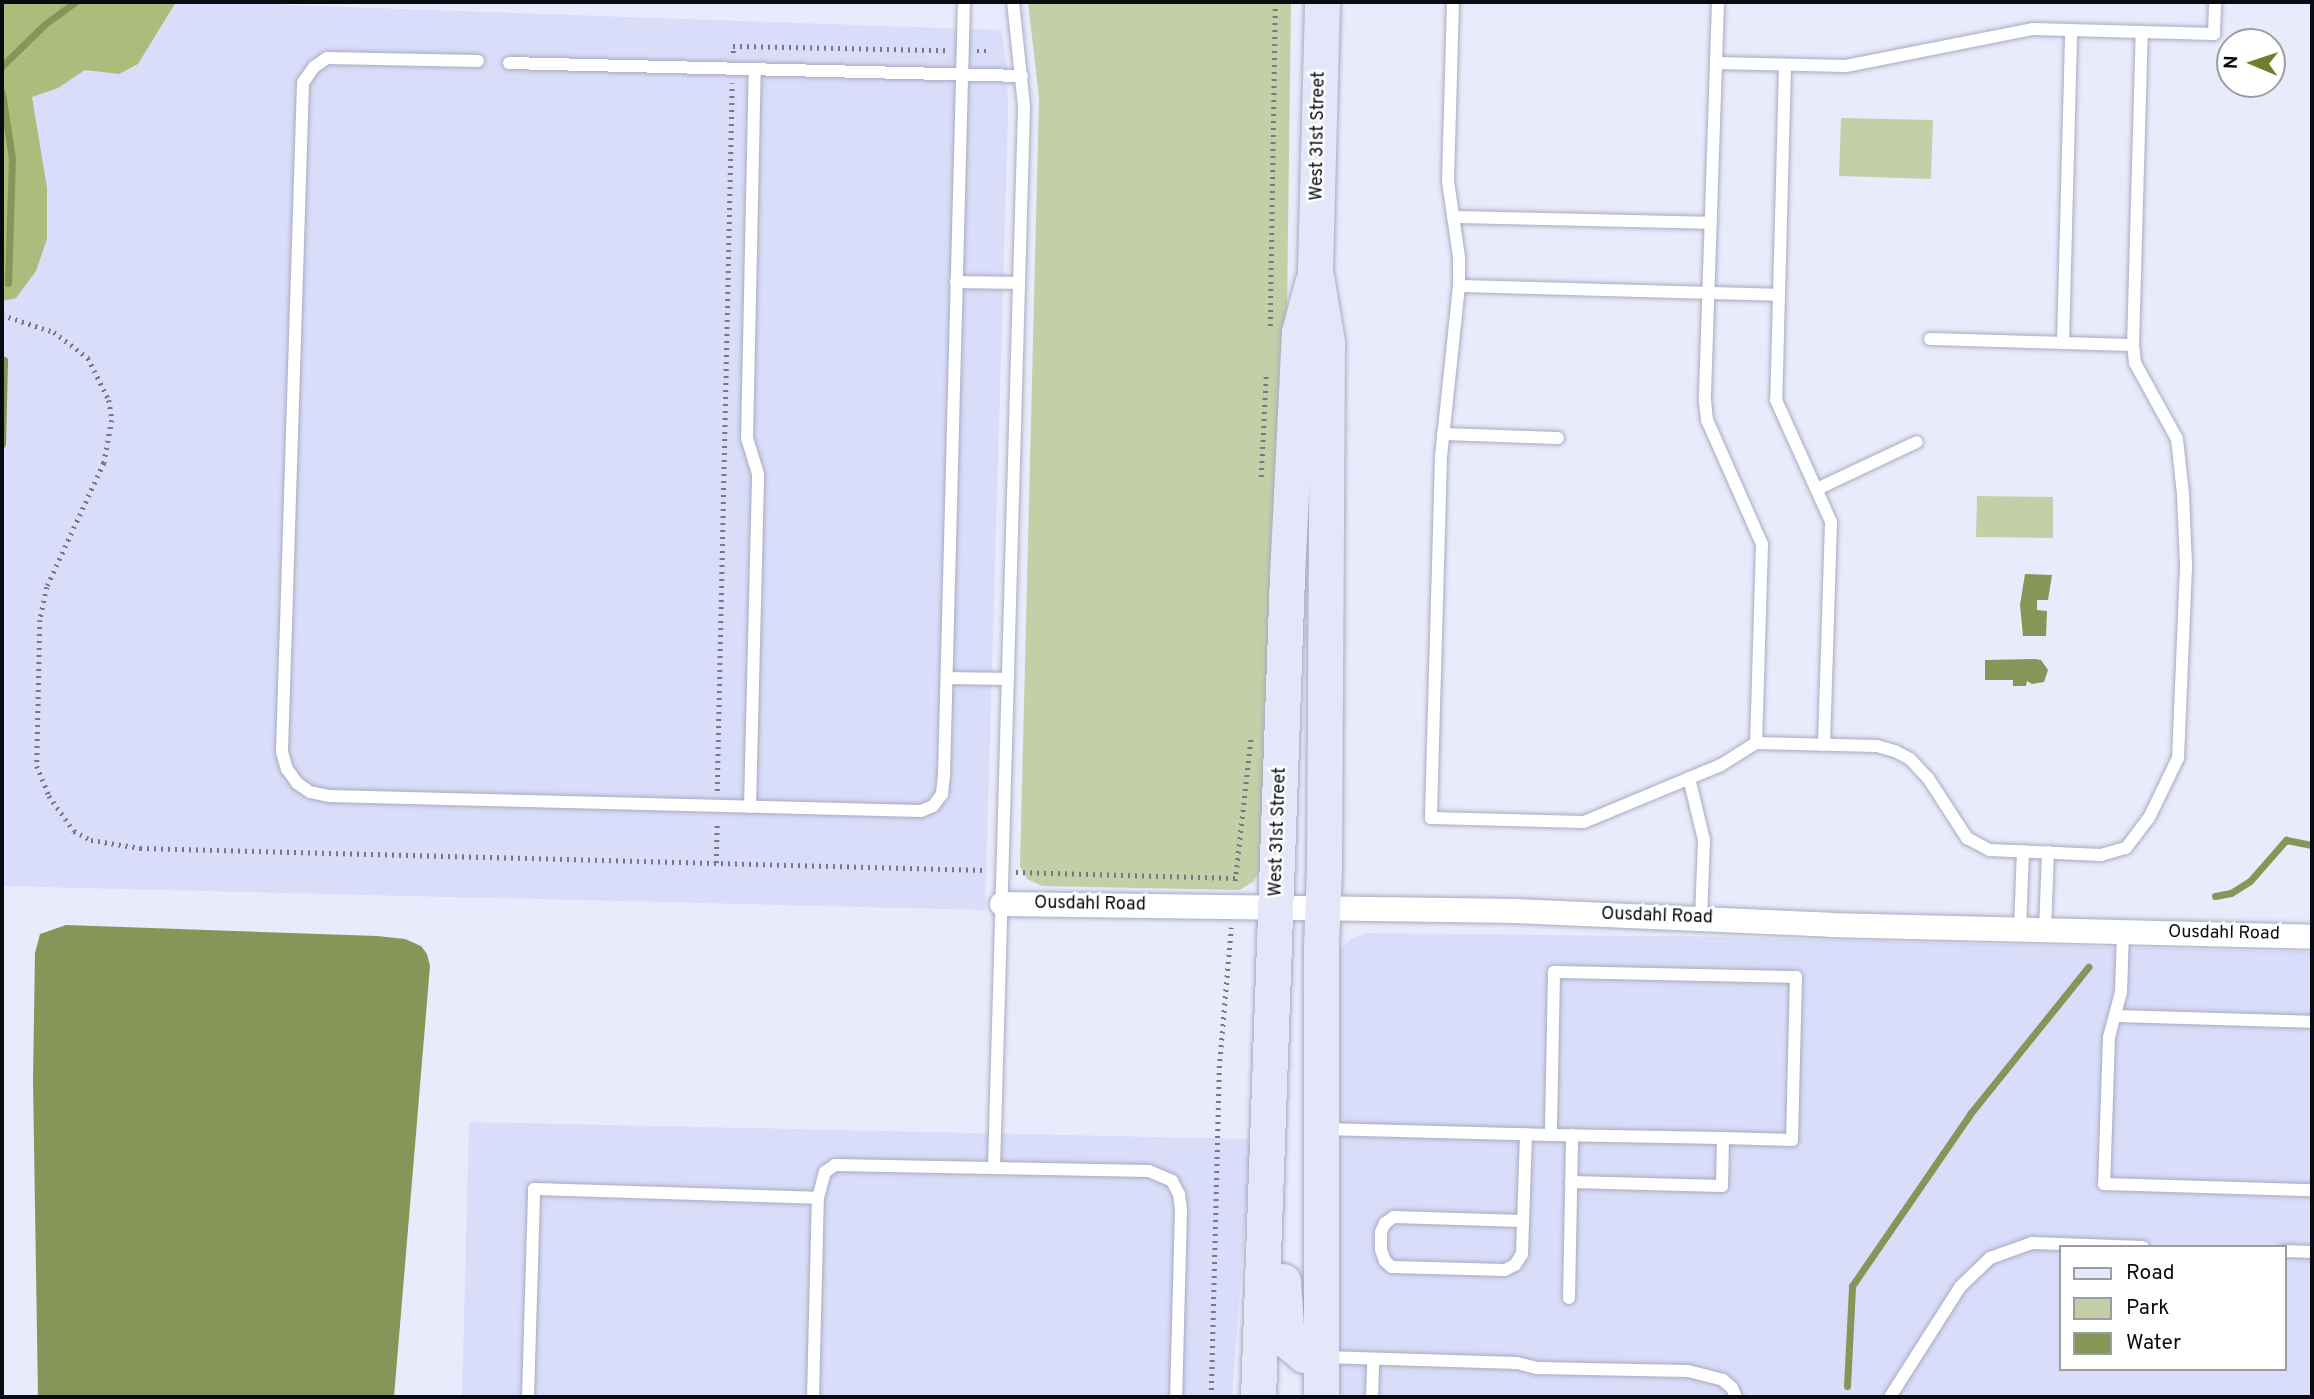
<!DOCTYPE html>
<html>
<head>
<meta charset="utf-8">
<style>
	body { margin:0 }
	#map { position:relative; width:2314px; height:1399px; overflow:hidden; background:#e8ebfb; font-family:Overpass,sans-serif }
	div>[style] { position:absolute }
	.built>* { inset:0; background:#d9ddf9 }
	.green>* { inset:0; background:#c4cfa8 }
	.forest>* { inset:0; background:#abbc7d }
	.water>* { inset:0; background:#869659 }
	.stream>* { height:7px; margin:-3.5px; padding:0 3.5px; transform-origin:3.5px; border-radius:3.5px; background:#869659 }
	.path>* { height:4.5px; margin-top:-2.25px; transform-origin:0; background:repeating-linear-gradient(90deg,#767883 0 2px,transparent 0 7px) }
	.roads { filter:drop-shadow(0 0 2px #a8abbe) drop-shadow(0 0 2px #a8abbe) }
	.lane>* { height:12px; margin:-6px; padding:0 6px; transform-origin:6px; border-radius:6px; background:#fff }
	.street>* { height:24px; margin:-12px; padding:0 12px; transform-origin:12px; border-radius:12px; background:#fff }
	.secondary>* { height:35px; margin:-17.5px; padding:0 17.5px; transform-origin:17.5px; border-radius:17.5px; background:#e4e6fa }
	span { translate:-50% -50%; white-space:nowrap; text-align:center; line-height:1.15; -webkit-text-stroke:5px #fff; paint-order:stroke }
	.street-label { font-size:18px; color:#0a0b11 }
	.frame { position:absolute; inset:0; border:4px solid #0a0b11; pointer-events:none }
	.legend { position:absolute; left:2059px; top:1245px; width:228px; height:126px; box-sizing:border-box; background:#fff; border:2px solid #9d9da0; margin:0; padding:9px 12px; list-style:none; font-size:21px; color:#0a0b11 }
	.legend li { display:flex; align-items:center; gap:14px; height:35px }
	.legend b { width:35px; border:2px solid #9d9da0 }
	.north { position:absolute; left:2216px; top:28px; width:70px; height:70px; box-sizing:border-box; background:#fff; border:2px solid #9d9da0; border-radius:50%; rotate:272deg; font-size:19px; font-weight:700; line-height:28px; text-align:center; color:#0a0b11 }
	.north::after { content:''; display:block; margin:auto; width:24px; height:32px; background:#6d7f2f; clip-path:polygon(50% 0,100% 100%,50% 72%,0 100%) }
</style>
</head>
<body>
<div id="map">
	<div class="built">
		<div style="clip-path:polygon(3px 2px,201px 2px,1001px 30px,1007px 65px,1008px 116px,985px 910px,2px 886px)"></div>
		<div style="clip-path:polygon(evenodd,1367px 933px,1722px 937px,2312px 952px,2312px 1397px,1335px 1397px,1338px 951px,1351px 939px,1367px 933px,2060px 1247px,2284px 1247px,2284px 1369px,2060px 1369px,2060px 1247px)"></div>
		<div style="clip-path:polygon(469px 1122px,1251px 1139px,1232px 1397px,462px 1397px)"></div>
	</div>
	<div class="green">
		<div style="clip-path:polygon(1028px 2px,1291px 2px,1287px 310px,1262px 866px,1253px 882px,1239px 890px,1042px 886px,1027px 879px,1020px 866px,1039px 98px)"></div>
		<div style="clip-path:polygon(1841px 118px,1933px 120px,1931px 179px,1839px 176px)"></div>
		<div style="clip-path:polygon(1977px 496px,2053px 497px,2053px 538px,1976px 537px)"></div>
	</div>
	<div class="forest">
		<div style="clip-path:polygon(2px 2px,176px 2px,138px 64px,119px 74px,85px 70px,58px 88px,32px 97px,47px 188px,47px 239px,36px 271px,16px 298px,2px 301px)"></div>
	</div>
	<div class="water">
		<div style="clip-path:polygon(2025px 574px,2052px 575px,2048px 600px,2037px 600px,2037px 610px,2047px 611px,2046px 636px,2023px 636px,2020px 605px)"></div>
		<div style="clip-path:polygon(2035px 659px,2041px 660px,2048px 670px,2044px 682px,2032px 684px,2027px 681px,2026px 686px,2013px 686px,2013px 680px,1985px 680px,1985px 660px)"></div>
		<div style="clip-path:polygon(66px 925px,377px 936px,405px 939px,421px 946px,427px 954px,430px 966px,394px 1397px,38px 1397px,33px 1080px,35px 953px,40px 934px)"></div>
	</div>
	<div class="stream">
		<div style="left:2px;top:66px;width:60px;rotate:-44.3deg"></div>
		<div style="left:45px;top:24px;width:37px;rotate:-36deg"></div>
		<div style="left:2px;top:93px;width:66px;rotate:81.3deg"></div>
		<div style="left:12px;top:158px;width:125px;rotate:91.8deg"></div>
		<div style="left:2px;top:444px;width:84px;rotate:-88.6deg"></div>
		<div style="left:2215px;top:896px;width:16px;rotate:-11deg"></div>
		<div style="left:2231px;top:893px;width:22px;rotate:-32deg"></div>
		<div style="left:2250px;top:881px;width:55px;rotate:-48.7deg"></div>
		<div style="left:2286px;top:840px;width:26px;rotate:11deg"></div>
		<div style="left:1847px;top:1386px;width:100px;rotate:-87.1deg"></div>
		<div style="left:1852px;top:1286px;width:209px;rotate:-55.5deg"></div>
		<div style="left:1970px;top:1114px;width:189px;rotate:-51.2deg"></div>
	</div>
	<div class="path">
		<div style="left:977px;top:51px;width:13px"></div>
		<div style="left:733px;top:53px;width:7px;rotate:-90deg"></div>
		<div style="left:733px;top:46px;width:215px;rotate:1.1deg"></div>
		<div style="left:2px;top:315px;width:55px;rotate:18.1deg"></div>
		<div style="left:54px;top:332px;width:43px;rotate:37.4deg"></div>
		<div style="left:88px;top:358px;width:47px;rotate:63.4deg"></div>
		<div style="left:109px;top:400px;width:20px;rotate:81deg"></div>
		<div style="left:112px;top:420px;width:44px;rotate:100.5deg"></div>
		<div style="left:104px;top:463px;width:136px;rotate:114.7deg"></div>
		<div style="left:47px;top:587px;width:34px;rotate:102deg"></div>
		<div style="left:40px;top:620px;width:146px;rotate:91.2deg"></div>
		<div style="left:37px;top:766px;width:32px;rotate:68deg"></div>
		<div style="left:49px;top:796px;width:43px;rotate:54.5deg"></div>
		<div style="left:74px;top:831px;width:19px;rotate:28deg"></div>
		<div style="left:91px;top:840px;width:50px;rotate:9.3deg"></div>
		<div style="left:140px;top:848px;width:846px;rotate:1.49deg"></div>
		<div style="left:1270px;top:326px;width:324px;rotate:-89.1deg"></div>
		<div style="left:1261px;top:477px;width:104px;rotate:-87.2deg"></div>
		<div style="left:717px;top:791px;width:708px;rotate:-88.79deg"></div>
		<div style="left:716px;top:863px;width:42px;rotate:-88.6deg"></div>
		<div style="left:1016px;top:872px;width:219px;rotate:1.6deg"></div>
		<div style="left:1235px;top:881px;width:145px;rotate:-83.7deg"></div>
		<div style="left:1211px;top:1397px;width:329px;rotate:-88.6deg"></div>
		<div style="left:1219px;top:1068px;width:141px;rotate:-85.1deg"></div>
	</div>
	<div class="roads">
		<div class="lane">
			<div style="left:1453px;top:2px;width:179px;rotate:91.6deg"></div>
			<div style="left:1448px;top:181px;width:77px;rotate:81.8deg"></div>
			<div style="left:1459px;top:257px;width:29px;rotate:90deg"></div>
			<div style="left:1459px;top:286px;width:172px;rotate:96deg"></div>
			<div style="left:1441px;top:457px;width:361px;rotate:91.6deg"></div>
			<div style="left:1431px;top:818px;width:153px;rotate:1.5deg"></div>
			<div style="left:1584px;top:822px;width:148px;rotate:-22.6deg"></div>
			<div style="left:1721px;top:765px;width:41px;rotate:-32.2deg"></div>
			<div style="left:1756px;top:743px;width:121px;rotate:1.4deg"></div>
			<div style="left:1877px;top:746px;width:19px;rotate:16deg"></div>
			<div style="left:1895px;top:751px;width:17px;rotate:28deg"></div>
			<div style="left:1910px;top:759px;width:26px;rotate:47deg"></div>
			<div style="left:1928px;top:778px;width:72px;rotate:57deg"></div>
			<div style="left:1967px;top:838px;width:26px;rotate:28deg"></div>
			<div style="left:1990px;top:850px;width:111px;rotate:2.6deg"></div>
			<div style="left:2101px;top:855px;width:26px;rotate:-16deg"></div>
			<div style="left:2126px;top:848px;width:38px;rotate:-53deg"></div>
			<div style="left:2149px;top:818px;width:67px;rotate:-64.2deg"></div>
			<div style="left:2178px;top:758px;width:194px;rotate:-87.6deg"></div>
			<div style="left:2186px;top:564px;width:70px;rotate:-92.5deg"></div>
			<div style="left:2183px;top:494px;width:55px;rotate:-96.2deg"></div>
			<div style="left:2177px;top:439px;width:87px;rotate:-118.9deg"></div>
			<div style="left:2135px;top:363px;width:18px;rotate:-96deg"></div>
			<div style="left:2133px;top:345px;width:313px;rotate:-88.4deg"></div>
			<div style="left:1718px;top:2px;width:399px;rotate:91.9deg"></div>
			<div style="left:1705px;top:401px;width:19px;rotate:84deg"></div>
			<div style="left:1707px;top:420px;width:136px;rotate:66.1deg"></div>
			<div style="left:1762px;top:544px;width:199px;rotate:91.7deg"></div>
			<div style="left:478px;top:61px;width:151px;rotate:-178.9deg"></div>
			<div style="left:327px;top:58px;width:16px;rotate:145deg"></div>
			<div style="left:314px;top:67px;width:19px;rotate:125deg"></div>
			<div style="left:303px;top:83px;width:669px;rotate:91.8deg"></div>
			<div style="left:282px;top:752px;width:18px;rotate:74deg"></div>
			<div style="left:287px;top:769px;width:17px;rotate:54deg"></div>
			<div style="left:297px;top:783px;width:16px;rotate:35deg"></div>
			<div style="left:310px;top:792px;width:19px;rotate:12deg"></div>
			<div style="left:329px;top:796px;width:592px;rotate:1.45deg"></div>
			<div style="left:921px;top:811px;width:13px;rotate:-23deg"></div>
			<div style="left:933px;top:806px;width:15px;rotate:-53deg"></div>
			<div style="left:942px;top:794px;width:19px;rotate:-84deg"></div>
			<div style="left:944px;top:775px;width:773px;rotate:-88.52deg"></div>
			<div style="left:509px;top:63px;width:513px;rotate:1.45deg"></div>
			<div style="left:1716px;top:63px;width:130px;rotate:1.3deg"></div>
			<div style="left:1846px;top:66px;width:191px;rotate:-11.2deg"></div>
			<div style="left:2033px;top:29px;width:181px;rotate:1.6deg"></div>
			<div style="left:2214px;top:34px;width:32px;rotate:-88deg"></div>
			<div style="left:1785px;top:66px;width:334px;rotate:91.5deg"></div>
			<div style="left:1776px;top:400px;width:134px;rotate:65.7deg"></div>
			<div style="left:1831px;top:522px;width:223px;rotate:91.8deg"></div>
			<div style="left:1453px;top:217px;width:258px;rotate:1.3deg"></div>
			<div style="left:956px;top:282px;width:63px;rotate:0.9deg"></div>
			<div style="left:1459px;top:286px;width:320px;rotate:1.6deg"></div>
			<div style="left:1930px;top:339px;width:203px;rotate:1.7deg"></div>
			<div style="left:2063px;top:343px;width:313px;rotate:-88.5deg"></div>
			<div style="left:1443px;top:434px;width:115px;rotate:2deg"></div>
			<div style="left:1817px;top:489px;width:110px;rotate:-25.2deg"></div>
			<div style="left:947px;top:678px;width:61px;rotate:0.9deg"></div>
			<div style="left:1689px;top:778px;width:64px;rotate:76.4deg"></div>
			<div style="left:1704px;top:840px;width:79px;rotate:92.2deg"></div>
			<div style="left:750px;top:807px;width:333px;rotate:-88.6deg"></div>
			<div style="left:758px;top:474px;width:37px;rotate:-107deg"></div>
			<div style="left:747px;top:439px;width:370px;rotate:-88.8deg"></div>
			<div style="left:2020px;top:929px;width:78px;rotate:-87.8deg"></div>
			<div style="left:2045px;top:930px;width:78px;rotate:-87.8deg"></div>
			<div style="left:2123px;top:932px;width:60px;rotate:91.9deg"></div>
			<div style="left:2121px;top:992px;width:47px;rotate:104.9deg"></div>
			<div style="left:2109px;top:1037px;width:147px;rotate:91.9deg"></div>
			<div style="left:2104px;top:1184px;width:208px;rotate:1.7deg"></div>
			<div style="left:2115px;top:1016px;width:197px;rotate:1.7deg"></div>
			<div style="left:1324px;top:1129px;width:227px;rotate:1.5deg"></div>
			<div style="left:1551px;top:1135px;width:172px;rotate:1deg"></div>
			<div style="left:1723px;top:1138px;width:69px;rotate:1.7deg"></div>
			<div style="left:1792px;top:1140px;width:163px;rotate:-88.6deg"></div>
			<div style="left:1796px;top:977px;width:242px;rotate:-178.8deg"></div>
			<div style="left:1554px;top:972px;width:163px;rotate:91.1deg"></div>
			<div style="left:994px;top:1168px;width:1062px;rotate:-88.38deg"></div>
			<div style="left:1024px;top:106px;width:105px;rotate:-96deg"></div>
			<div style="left:1571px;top:1182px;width:151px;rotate:1.5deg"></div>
			<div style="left:1722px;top:1186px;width:48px;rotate:-88.8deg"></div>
			<div style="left:1523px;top:1221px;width:129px;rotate:-178.2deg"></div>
			<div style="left:1394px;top:1217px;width:11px;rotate:146deg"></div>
			<div style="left:1385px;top:1223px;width:10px;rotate:114deg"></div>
			<div style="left:1381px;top:1232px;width:18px;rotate:90deg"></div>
			<div style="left:1381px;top:1250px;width:12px;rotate:70deg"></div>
			<div style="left:1385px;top:1261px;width:9px;rotate:41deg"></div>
			<div style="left:1392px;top:1267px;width:113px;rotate:1.5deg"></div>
			<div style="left:1505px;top:1270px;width:11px;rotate:-27deg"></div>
			<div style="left:1515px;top:1265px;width:13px;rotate:-58deg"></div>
			<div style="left:1522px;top:1254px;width:120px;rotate:-88.1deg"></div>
			<div style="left:2284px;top:1251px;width:28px;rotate:2deg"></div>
			<div style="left:1569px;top:1298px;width:163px;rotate:-88.9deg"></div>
			<div style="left:1324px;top:1357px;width:193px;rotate:1.8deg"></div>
			<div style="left:1517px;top:1363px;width:21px;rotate:14deg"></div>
			<div style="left:1537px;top:1368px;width:151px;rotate:1.1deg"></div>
			<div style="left:1688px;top:1371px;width:36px;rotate:14deg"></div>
			<div style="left:1723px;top:1380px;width:12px;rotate:42deg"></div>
			<div style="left:1732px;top:1388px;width:10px;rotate:66deg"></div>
			<div style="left:528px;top:1397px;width:208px;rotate:-88.3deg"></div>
			<div style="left:534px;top:1189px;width:284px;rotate:1.8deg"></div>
			<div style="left:813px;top:1397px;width:199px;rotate:-88.6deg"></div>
			<div style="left:818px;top:1198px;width:27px;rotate:-75deg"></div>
			<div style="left:825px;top:1172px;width:12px;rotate:-35deg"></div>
			<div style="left:835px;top:1165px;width:314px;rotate:1.1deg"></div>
			<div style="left:1149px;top:1171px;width:25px;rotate:23deg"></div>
			<div style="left:1172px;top:1181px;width:15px;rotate:62deg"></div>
			<div style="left:1179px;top:1194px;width:16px;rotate:83deg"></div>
			<div style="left:1181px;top:1210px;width:187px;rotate:91.5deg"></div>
			<div style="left:1372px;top:1397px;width:38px;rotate:-88deg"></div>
			<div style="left:1890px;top:1397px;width:130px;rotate:-57.5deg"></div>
			<div style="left:1960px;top:1287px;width:42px;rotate:-44deg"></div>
			<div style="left:1990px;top:1258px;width:45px;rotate:-19.7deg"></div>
			<div style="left:2032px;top:1243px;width:111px;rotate:2.1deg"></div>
		</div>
		<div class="street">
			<div style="left:1002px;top:904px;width:512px;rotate:0.78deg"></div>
			<div style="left:1514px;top:911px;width:317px;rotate:2.5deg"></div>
			<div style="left:1831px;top:925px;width:481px;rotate:1.4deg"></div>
		</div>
		<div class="secondary">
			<div style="left:1283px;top:1281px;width:60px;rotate:86.2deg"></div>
			<div style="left:1287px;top:1341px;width:22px;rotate:39deg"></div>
			<div style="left:1304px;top:1355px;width:18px;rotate:6deg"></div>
			<div style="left:1258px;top:1397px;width:822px;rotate:-87.98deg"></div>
			<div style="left:1287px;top:576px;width:244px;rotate:-87.2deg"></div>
			<div style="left:1299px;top:332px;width:51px;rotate:-75.1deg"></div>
			<div style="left:1321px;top:1397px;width:451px;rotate:-90deg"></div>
			<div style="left:1321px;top:946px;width:77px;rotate:-87.8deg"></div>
			<div style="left:1324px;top:869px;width:527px;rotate:-89.67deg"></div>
			<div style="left:1327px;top:342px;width:73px;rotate:-99.5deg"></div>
			<div style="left:1315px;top:270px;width:268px;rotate:-88.5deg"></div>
		</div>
	</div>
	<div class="street-label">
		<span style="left:1319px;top:136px;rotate:-89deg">West 31st Street</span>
		<span style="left:1279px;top:832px;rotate:-88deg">West 31st Street</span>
		<span style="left:1090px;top:905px;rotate:1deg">Ousdahl Road</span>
		<span style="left:1657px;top:917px;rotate:2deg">Ousdahl Road</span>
		<span style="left:2224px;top:934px;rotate:1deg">Ousdahl Road</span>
	</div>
	<div class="frame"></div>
	<ul class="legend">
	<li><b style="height:9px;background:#e4e6fa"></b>Road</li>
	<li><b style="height:19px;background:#c4cfa8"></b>Park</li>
	<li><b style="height:19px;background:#869659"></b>Water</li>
	</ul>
	<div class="north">N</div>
</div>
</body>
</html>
